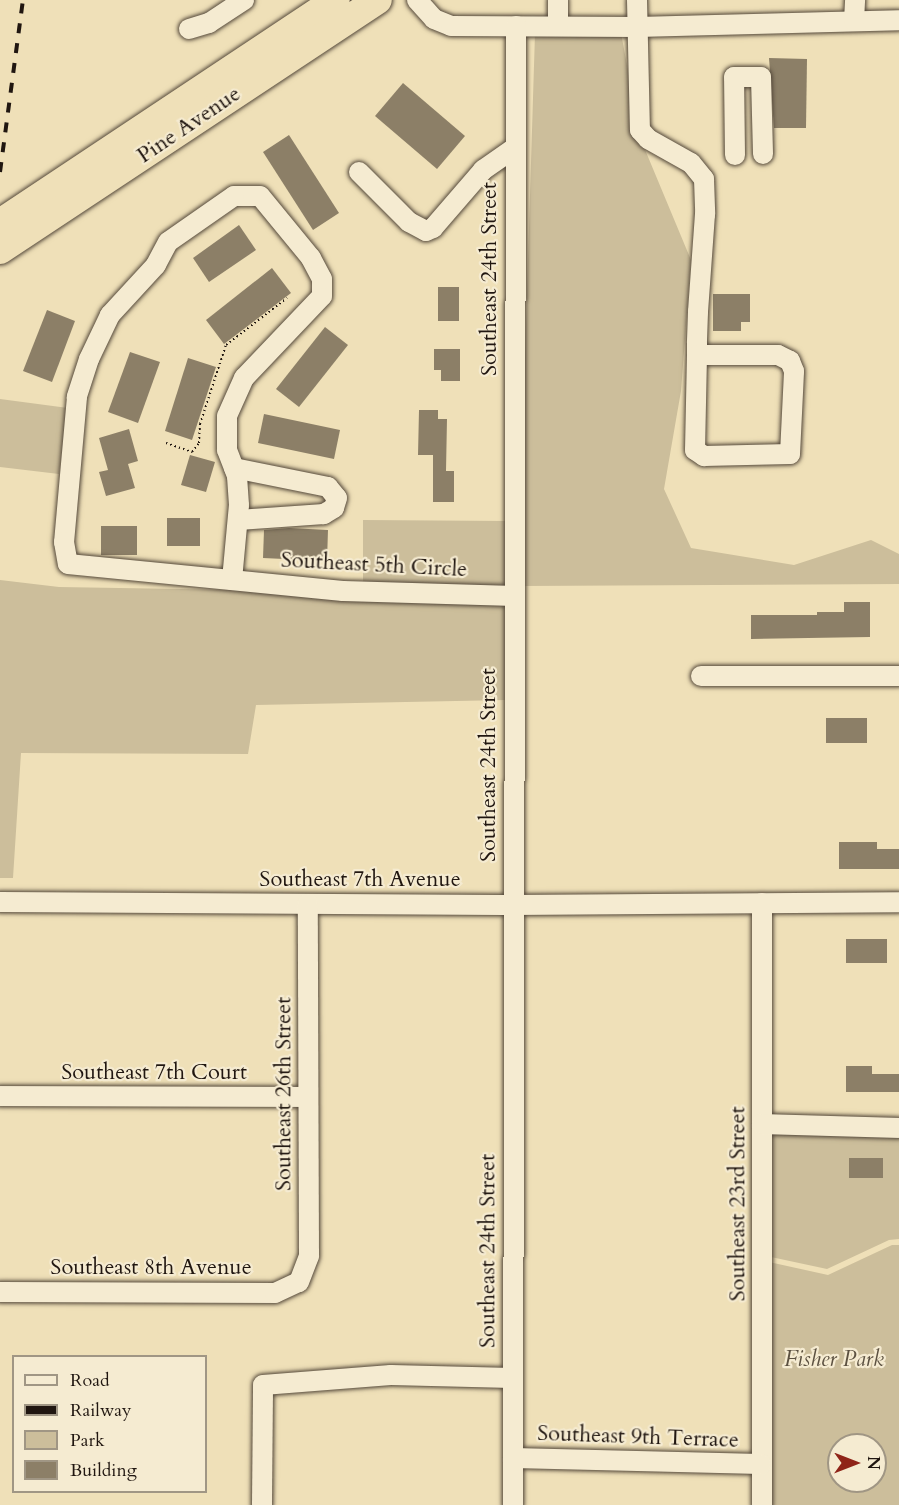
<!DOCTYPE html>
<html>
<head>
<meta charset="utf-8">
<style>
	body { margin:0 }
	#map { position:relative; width:899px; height:1505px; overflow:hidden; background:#efe0b8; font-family:Cardo,serif }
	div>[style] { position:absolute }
	.green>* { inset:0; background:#ccbe9b }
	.building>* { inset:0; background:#8c7f67 }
	.path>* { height:2px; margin-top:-1px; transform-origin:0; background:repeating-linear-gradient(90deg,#201610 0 1.5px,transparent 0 4.5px) }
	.roads { filter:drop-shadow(0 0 2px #54483a) drop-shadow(0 0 2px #54483a) }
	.minor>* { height:20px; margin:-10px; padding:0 10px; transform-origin:10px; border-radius:10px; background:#f5ebd1 }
	.highway>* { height:28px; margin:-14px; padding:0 14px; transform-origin:14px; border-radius:14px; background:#efe0b8 }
	.rail>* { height:4px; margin-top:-2px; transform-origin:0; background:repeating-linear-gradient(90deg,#201610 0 10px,transparent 0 20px) }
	span { translate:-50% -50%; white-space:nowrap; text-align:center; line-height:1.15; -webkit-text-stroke:4.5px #f5ebd1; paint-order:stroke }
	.street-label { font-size:22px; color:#201610 }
	.park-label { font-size:22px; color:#5c5141; font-style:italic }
	.legend { position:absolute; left:12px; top:1355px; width:195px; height:138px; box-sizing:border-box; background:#f5ebd1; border:2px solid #a09684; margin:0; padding:8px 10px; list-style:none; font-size:18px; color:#201610 }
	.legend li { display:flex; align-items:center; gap:12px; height:30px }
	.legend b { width:30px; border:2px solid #a09684 }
	.north { position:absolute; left:827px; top:1433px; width:60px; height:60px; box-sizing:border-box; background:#f5ebd1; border:2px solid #a09684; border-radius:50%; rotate:90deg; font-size:16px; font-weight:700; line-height:24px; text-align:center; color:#201610 }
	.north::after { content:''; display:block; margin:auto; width:21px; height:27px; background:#8f2418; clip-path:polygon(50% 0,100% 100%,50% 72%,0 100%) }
</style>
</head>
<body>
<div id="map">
	<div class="green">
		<div style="clip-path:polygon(535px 33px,621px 33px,641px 140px,691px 260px,681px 391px,664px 489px,691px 548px,794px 565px,871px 540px,899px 554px,899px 584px,522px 586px,522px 455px)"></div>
		<div style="clip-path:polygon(0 399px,68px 408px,59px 474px,0 467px)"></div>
		<div style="clip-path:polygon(363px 520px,507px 521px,506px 700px,256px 705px,248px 754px,21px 753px,13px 878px,0 878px,0 580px,59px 587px,363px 592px)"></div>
		<div style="clip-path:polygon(763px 1121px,899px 1122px,899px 1239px,889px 1240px,827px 1269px,771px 1257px)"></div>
		<div style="clip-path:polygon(evenodd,892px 1245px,899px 1245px,899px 1505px,772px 1505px,769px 1262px,828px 1275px,892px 1245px,839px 1445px,875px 1445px,875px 1481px,839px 1481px,839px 1445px)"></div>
	</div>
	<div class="building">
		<div style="clip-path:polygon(769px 58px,807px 59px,806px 128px,774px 128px)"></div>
		<div style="clip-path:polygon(403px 83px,465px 136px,437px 169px,375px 116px)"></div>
		<div style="clip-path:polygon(289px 135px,339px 213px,313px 230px,263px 152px)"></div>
		<div style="clip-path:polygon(239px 225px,256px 250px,209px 282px,193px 258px)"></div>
		<div style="clip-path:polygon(272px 268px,291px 293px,224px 344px,206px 320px)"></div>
		<div style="clip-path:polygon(438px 287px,459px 287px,459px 321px,438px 321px)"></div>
		<div style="clip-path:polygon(713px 294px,750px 294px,750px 322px,741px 322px,741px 331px,713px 331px)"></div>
		<div style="clip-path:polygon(47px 310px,75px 321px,52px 382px,23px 371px)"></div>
		<div style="clip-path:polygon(325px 327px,348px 345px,299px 407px,276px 389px)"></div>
		<div style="clip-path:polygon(434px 349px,460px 349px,460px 381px,441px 381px,441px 370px,434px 370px)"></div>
		<div style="clip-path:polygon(130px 352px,160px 362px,138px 423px,108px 412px)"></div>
		<div style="clip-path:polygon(188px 358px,216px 367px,192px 440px,165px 431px)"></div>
		<div style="clip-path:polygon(419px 410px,438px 410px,438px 419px,447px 419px,446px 471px,454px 471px,454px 502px,433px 502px,433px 455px,418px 455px)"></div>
		<div style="clip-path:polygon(264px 414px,340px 430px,334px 459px,258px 443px)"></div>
		<div style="clip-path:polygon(129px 429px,138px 461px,128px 464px,135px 488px,106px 496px,99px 472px,108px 470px,99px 438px)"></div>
		<div style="clip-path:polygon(190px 455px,215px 462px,206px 492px,181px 485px)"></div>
		<div style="clip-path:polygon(167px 518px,200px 518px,200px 546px,167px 546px)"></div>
		<div style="clip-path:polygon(101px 526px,137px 526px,137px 555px,101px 555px)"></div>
		<div style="clip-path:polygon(289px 528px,328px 530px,327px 561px,263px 558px,264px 530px)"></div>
		<div style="clip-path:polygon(844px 602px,870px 602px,870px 637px,751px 639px,751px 615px,817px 615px,817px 612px,844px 612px)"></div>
		<div style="clip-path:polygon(826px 718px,867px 718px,867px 743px,826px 743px)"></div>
		<div style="clip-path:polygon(839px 842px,877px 842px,877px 849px,899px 849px,899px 869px,839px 869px)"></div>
		<div style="clip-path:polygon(846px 939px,887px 939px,887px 963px,846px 963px)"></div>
		<div style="clip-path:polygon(846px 1066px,872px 1066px,872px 1074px,899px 1074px,899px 1092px,846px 1092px)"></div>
		<div style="clip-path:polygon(849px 1158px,883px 1158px,883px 1178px,849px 1178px)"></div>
	</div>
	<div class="path">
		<div style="left:166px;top:443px;width:28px;rotate:19deg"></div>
		<div style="left:192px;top:452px;width:11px;rotate:-52deg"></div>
		<div style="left:199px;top:443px;width:19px;rotate:-87deg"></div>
		<div style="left:200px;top:424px;width:83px;rotate:-71.8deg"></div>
		<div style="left:226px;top:345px;width:77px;rotate:-37.6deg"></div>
	</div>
	<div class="roads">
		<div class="minor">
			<div style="left:417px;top:0;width:25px;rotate:48deg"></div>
			<div style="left:434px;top:19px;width:18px;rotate:22deg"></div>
			<div style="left:451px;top:26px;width:186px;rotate:0.3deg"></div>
			<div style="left:637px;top:27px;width:262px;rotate:-1.5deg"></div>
			<div style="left:558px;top:0;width:26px;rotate:90deg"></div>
			<div style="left:637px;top:0;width:130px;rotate:88.7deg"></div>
			<div style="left:640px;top:130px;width:12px;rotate:48deg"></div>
			<div style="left:648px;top:139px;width:49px;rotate:29.2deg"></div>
			<div style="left:691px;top:163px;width:21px;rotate:51deg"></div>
			<div style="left:704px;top:179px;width:35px;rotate:88deg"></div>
			<div style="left:705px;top:214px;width:98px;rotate:94.1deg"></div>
			<div style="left:698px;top:312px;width:31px;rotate:92deg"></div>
			<div style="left:697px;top:343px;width:12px;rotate:90deg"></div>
			<div style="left:697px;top:355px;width:95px;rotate:91.2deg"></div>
			<div style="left:695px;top:450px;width:11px;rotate:34deg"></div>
			<div style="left:704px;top:456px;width:86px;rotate:-1.3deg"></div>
			<div style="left:790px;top:454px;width:83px;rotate:-87.2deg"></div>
			<div style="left:794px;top:371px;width:11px;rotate:-112deg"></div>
			<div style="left:790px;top:361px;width:13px;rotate:-153deg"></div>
			<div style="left:778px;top:355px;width:81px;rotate:180deg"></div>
			<div style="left:854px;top:21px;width:21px;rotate:-87deg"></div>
			<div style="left:189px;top:29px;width:21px;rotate:-17deg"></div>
			<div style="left:209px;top:23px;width:42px;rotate:-33.3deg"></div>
			<div style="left:735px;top:155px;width:78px;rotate:-90.7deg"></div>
			<div style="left:734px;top:77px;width:27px"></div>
			<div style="left:761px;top:77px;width:77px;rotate:88.5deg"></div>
			<div style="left:359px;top:172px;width:71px;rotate:45deg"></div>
			<div style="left:409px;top:222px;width:19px;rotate:28deg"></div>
			<div style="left:426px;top:231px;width:8px;rotate:-23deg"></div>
			<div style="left:433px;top:228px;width:77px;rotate:-49.2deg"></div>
			<div style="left:483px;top:170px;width:38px;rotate:-35deg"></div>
			<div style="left:234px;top:468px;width:96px;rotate:11.4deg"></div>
			<div style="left:328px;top:487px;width:14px;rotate:51deg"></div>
			<div style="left:337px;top:498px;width:10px;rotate:107deg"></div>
			<div style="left:334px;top:508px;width:12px;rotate:149deg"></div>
			<div style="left:324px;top:514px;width:86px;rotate:176deg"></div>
			<div style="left:232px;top:580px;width:75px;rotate:-84.7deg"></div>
			<div style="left:239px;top:505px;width:29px;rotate:-94deg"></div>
			<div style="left:237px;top:476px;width:28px;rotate:-111deg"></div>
			<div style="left:227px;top:450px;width:34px;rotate:-90deg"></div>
			<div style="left:227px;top:416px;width:42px;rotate:-65.9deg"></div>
			<div style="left:244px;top:378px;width:113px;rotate:-46.4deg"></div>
			<div style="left:322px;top:296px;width:17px;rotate:-90deg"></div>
			<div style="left:322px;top:279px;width:24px;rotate:-118deg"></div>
			<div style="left:311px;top:258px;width:80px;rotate:-129.4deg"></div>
			<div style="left:260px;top:196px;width:26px;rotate:180deg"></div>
			<div style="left:234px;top:196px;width:80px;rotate:145.1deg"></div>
			<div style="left:168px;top:242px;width:26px;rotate:118deg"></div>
			<div style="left:156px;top:265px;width:68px;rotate:132.6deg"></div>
			<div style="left:110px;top:315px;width:49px;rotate:115.5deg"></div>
			<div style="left:89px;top:359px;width:40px;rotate:108deg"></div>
			<div style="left:77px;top:397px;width:146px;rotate:95.1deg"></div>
			<div style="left:64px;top:542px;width:22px;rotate:80deg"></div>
			<div style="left:68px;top:564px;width:276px;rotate:5.6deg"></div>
			<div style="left:343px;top:591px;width:172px;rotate:1.7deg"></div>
			<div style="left:701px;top:676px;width:198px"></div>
			<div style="left:0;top:902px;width:512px;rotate:0.34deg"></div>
			<div style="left:512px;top:905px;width:387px;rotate:-0.4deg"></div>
			<div style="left:762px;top:903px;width:602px;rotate:90deg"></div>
			<div style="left:0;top:1096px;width:308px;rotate:0.2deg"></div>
			<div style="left:762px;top:1124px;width:137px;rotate:1.7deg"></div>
			<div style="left:0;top:1292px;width:275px;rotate:0.2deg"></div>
			<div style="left:275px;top:1293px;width:26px;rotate:-25deg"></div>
			<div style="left:299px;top:1282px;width:28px;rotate:-69deg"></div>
			<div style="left:309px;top:1256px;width:352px;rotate:-90.2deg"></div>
			<div style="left:513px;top:1458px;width:248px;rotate:1.4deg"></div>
			<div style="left:262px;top:1505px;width:120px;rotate:-89.5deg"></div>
			<div style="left:263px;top:1385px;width:128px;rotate:-4.5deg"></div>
			<div style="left:391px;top:1375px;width:121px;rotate:1.4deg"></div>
			<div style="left:513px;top:1505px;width:1479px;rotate:-89.88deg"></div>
		</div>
		<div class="highway">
			<div style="left:0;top:223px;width:403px;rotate:-33.6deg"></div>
			<div style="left:0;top:250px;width:453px;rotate:-33.5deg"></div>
		</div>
	</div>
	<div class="rail">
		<div style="left:0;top:172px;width:174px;rotate:-82.4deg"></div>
	</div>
	<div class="street-label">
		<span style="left:189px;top:125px;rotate:-34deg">Pine Avenue</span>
		<span style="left:490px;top:279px;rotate:-90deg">Southeast 24th Street</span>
		<span style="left:374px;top:565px;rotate:3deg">Southeast 5th Circle</span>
		<span style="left:489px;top:765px;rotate:-90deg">Southeast 24th Street</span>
		<span style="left:360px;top:880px">Southeast 7th Avenue</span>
		<span style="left:154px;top:1073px">Southeast 7th Court</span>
		<span style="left:284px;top:1094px;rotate:-90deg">Southeast 26th Street</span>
		<span style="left:738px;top:1204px;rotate:-90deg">Southeast 23rd Street</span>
		<span style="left:488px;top:1251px;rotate:-90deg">Southeast 24th Street</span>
		<span style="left:151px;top:1268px">Southeast 8th Avenue</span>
		<span style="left:638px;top:1437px;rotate:2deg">Southeast 9th Terrace</span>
	</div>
	<div class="park-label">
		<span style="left:834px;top:1360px">Fisher Park</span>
	</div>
	<ul class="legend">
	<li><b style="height:8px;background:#f5ebd1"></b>Road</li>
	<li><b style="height:8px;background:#201610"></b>Railway</li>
	<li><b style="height:16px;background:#ccbe9b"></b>Park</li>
	<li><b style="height:16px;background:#8c7f67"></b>Building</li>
	</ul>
	<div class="north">N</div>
</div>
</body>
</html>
